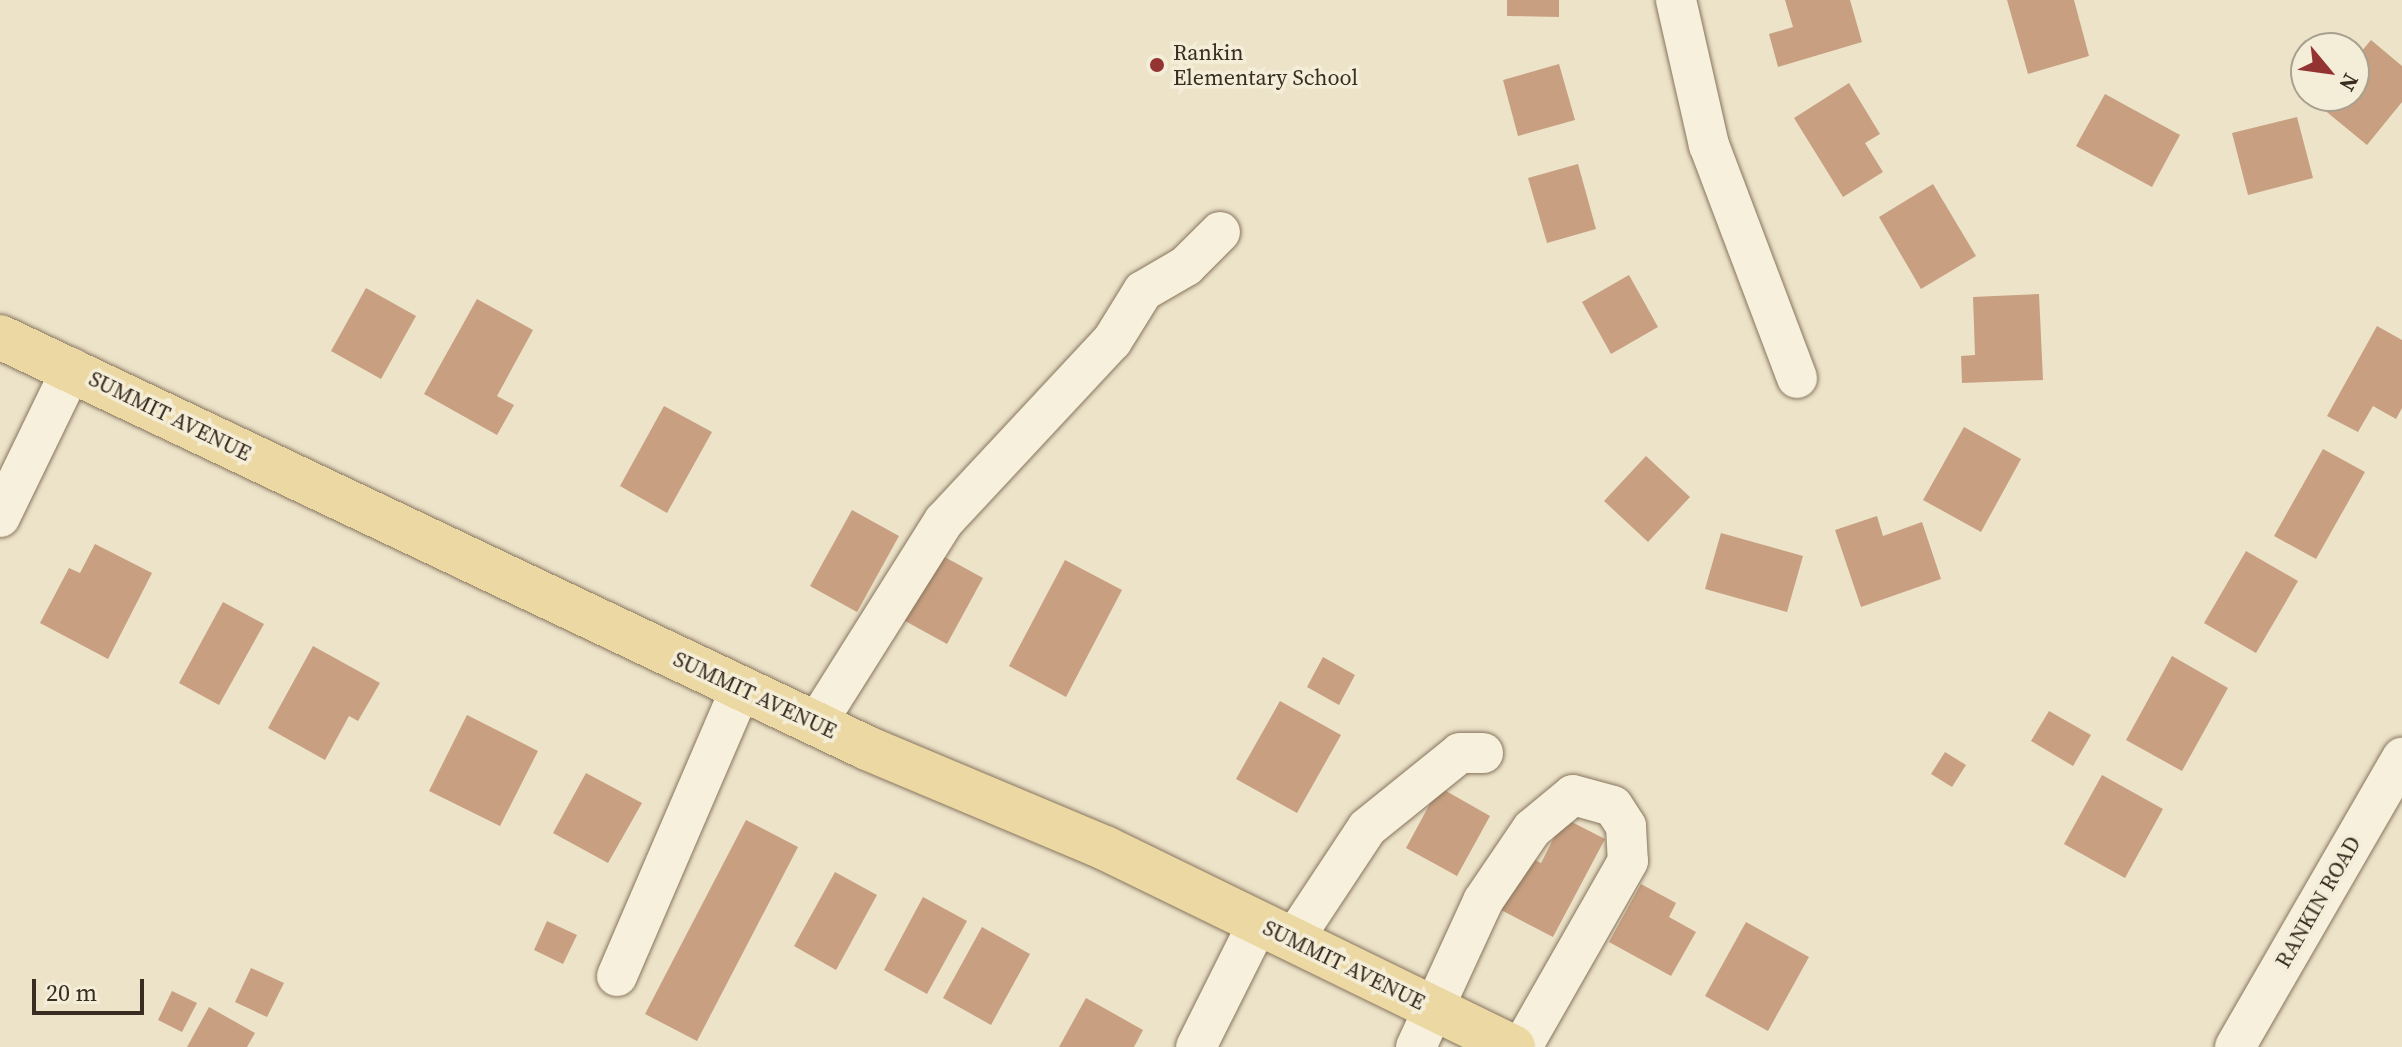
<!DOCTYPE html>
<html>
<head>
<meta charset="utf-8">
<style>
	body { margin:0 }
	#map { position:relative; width:2402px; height:1047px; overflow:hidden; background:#ece3c9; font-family:"Source Serif 4",serif }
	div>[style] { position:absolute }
	.building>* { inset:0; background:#c8a081 }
	.roads { filter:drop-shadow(0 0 2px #88755e) drop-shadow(0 0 2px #88755e) }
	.minor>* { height:40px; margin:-20px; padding:0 20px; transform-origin:20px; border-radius:20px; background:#f7f0dc }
	.major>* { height:44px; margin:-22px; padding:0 22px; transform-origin:22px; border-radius:22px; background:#ecd8a3 }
	.dots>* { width:22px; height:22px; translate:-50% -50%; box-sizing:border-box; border:4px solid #f4edd8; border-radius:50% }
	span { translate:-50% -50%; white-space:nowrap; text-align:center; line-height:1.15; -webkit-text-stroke:7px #f4edd8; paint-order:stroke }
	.poi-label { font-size:22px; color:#392d21 }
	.left { translate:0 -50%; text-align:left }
	.street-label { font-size:22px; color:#392d21 }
	.north { position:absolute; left:2290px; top:32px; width:80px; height:80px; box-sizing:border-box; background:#f4edd8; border:2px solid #a9a08f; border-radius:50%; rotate:119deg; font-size:22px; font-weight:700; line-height:32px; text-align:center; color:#392d21 }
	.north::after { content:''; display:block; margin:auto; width:28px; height:36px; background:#933332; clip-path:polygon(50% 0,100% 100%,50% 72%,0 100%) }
	.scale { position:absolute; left:32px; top:979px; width:112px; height:36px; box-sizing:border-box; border:4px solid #392d21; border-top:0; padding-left:10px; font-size:24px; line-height:28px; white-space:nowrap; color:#392d21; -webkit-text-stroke:6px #f4edd8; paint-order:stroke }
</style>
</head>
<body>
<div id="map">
	<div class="building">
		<div style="clip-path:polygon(1507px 0,1559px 0,1559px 17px,1507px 16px)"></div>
		<div style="clip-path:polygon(1785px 0,1850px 0,1862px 42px,1778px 67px,1769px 34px,1793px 27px)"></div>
		<div style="clip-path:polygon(2007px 0,2074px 0,2089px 56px,2028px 74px)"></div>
		<div style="clip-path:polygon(2371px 40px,2402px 66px,2402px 102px,2367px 145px,2317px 104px,2324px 96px,2354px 96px,2354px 60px)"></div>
		<div style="clip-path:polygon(1559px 64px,1575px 120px,1518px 136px,1503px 80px)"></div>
		<div style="clip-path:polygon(1849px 83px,1880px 134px,1865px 143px,1883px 172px,1843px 197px,1794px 118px)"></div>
		<div style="clip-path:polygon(2105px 94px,2180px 135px,2152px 187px,2076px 146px)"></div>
		<div style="clip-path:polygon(2297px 117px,2313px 178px,2248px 195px,2232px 133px)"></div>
		<div style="clip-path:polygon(1578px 164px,1596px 229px,1547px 243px,1528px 178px)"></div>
		<div style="clip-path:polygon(1933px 184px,1976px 256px,1921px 289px,1879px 217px)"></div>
		<div style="clip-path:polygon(1629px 275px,1658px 327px,1611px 354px,1582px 302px)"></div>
		<div style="clip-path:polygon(366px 288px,416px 316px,381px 379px,331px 351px)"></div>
		<div style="clip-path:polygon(2039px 294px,2043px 380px,1962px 383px,1961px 356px,1975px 355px,1973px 297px)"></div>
		<div style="clip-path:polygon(477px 299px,533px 330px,497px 396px,514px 405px,497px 435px,424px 394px)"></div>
		<div style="clip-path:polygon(2377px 326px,2402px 340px,2402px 408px,2396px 419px,2373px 406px,2358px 432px,2327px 416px)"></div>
		<div style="clip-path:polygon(664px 406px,712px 432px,667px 513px,620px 486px)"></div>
		<div style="clip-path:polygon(1964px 427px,2021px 459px,1981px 532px,1923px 500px)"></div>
		<div style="clip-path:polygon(2323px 449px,2365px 472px,2316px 559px,2274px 536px)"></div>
		<div style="clip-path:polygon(1646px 456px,1690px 497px,1648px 542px,1604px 501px)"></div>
		<div style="clip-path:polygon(852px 510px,899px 536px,857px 612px,810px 586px)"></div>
		<div style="clip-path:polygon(1877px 516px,1883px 536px,1922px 522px,1941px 579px,1861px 607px,1835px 530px)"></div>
		<div style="clip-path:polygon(1721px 533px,1803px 556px,1787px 612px,1705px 589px)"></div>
		<div style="clip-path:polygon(95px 544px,152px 573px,108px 659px,40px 623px,69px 568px,80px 573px)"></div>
		<div style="clip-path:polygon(932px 550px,983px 578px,947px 644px,896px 616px)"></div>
		<div style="clip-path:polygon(2246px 551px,2298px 581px,2256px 653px,2204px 623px)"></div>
		<div style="clip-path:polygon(1065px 560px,1122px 590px,1066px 697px,1009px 666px)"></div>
		<div style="clip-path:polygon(223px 602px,264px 624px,219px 705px,179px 683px)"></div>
		<div style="clip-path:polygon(313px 646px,380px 683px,358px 721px,349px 716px,325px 760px,268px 728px)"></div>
		<div style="clip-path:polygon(2172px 656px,2228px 688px,2182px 771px,2126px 740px)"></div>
		<div style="clip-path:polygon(1323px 657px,1355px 675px,1339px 705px,1307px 687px)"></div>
		<div style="clip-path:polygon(1280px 701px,1341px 735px,1297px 813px,1236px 779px)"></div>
		<div style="clip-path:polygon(2049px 711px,2091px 735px,2073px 766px,2031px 741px)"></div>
		<div style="clip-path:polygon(467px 715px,538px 751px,500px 826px,429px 791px)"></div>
		<div style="clip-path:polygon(1945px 752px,1966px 765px,1952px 787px,1931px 774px)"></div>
		<div style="clip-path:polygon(586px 773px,642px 803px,608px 863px,553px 833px)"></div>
		<div style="clip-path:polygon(2102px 775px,2163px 809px,2125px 878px,2064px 844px)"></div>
		<div style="clip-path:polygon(1439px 787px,1490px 816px,1457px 876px,1406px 848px)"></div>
		<div style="clip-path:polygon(1564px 818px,1605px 839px,1553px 937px,1501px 910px,1529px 857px,1541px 863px)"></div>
		<div style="clip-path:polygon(746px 820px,798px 847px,697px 1041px,645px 1014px)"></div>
		<div style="clip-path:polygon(835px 872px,877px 895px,836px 970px,794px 946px)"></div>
		<div style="clip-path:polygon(1641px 884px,1676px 903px,1669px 917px,1696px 932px,1671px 976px,1609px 942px)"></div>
		<div style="clip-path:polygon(923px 897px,967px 921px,927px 994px,884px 970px)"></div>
		<div style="clip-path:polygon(547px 921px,577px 935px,563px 964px,534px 950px)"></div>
		<div style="clip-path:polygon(1746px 922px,1809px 957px,1768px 1031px,1705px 996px)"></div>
		<div style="clip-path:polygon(982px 927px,1030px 954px,991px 1025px,943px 998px)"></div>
		<div style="clip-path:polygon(251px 968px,284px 983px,267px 1017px,235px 1002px)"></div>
		<div style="clip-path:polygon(172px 991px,197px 1003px,182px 1032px,158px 1020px)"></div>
		<div style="clip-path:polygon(1086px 998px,1143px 1030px,1134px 1047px,1059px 1047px)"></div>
		<div style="clip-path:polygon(209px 1007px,255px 1033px,247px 1047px,187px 1047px)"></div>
	</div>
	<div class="roads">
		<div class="minor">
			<div style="left:1676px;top:0;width:149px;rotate:77.2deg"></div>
			<div style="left:1709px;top:145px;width:249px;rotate:69.3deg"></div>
			<div style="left:0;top:517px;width:165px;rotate:-64.1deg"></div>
			<div style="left:816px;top:724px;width:240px;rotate:-57.8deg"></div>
			<div style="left:944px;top:521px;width:246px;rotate:-47deg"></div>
			<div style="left:1112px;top:341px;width:59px;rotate:-58.2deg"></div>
			<div style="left:1143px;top:291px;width:50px;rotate:-30.2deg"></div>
			<div style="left:1186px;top:266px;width:48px;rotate:-45deg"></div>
			<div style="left:1293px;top:940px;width:134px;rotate:-56.5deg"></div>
			<div style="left:1367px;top:828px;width:119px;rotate:-38.9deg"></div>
			<div style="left:1460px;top:753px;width:23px"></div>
			<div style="left:617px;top:976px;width:314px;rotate:-66.7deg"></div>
			<div style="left:1196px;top:1047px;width:139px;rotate:-63.4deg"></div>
			<div style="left:1416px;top:1047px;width:161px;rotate:-65.3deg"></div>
			<div style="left:1483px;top:901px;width:87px;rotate:-55.8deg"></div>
			<div style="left:1532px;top:829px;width:53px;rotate:-39.7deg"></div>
			<div style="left:1573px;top:795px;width:41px;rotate:15.4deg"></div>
			<div style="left:1613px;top:806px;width:24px;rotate:57deg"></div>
			<div style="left:1626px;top:826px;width:35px;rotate:87deg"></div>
			<div style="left:1628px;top:861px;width:214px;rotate:119.7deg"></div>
			<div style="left:2235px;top:1047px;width:334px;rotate:-60deg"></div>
		</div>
		<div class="major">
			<div style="left:0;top:337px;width:959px;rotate:25.36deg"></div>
			<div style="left:867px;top:748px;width:258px;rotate:22.8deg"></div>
			<div style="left:1105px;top:848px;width:454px;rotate:26deg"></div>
		</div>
	</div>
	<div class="dots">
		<div style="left:1157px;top:65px;background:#933332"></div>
	</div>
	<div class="poi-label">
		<span class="left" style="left:1173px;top:65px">Rankin<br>Elementary School</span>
	</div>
	<div class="street-label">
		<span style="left:170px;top:416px;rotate:26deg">SUMMIT AVENUE</span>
		<span style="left:755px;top:695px;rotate:25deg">SUMMIT AVENUE</span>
		<span style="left:2318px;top:902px;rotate:-60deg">RANKIN ROAD</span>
		<span style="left:1344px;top:965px;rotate:26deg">SUMMIT AVENUE</span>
	</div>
	<div class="north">N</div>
	<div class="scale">20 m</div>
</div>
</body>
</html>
